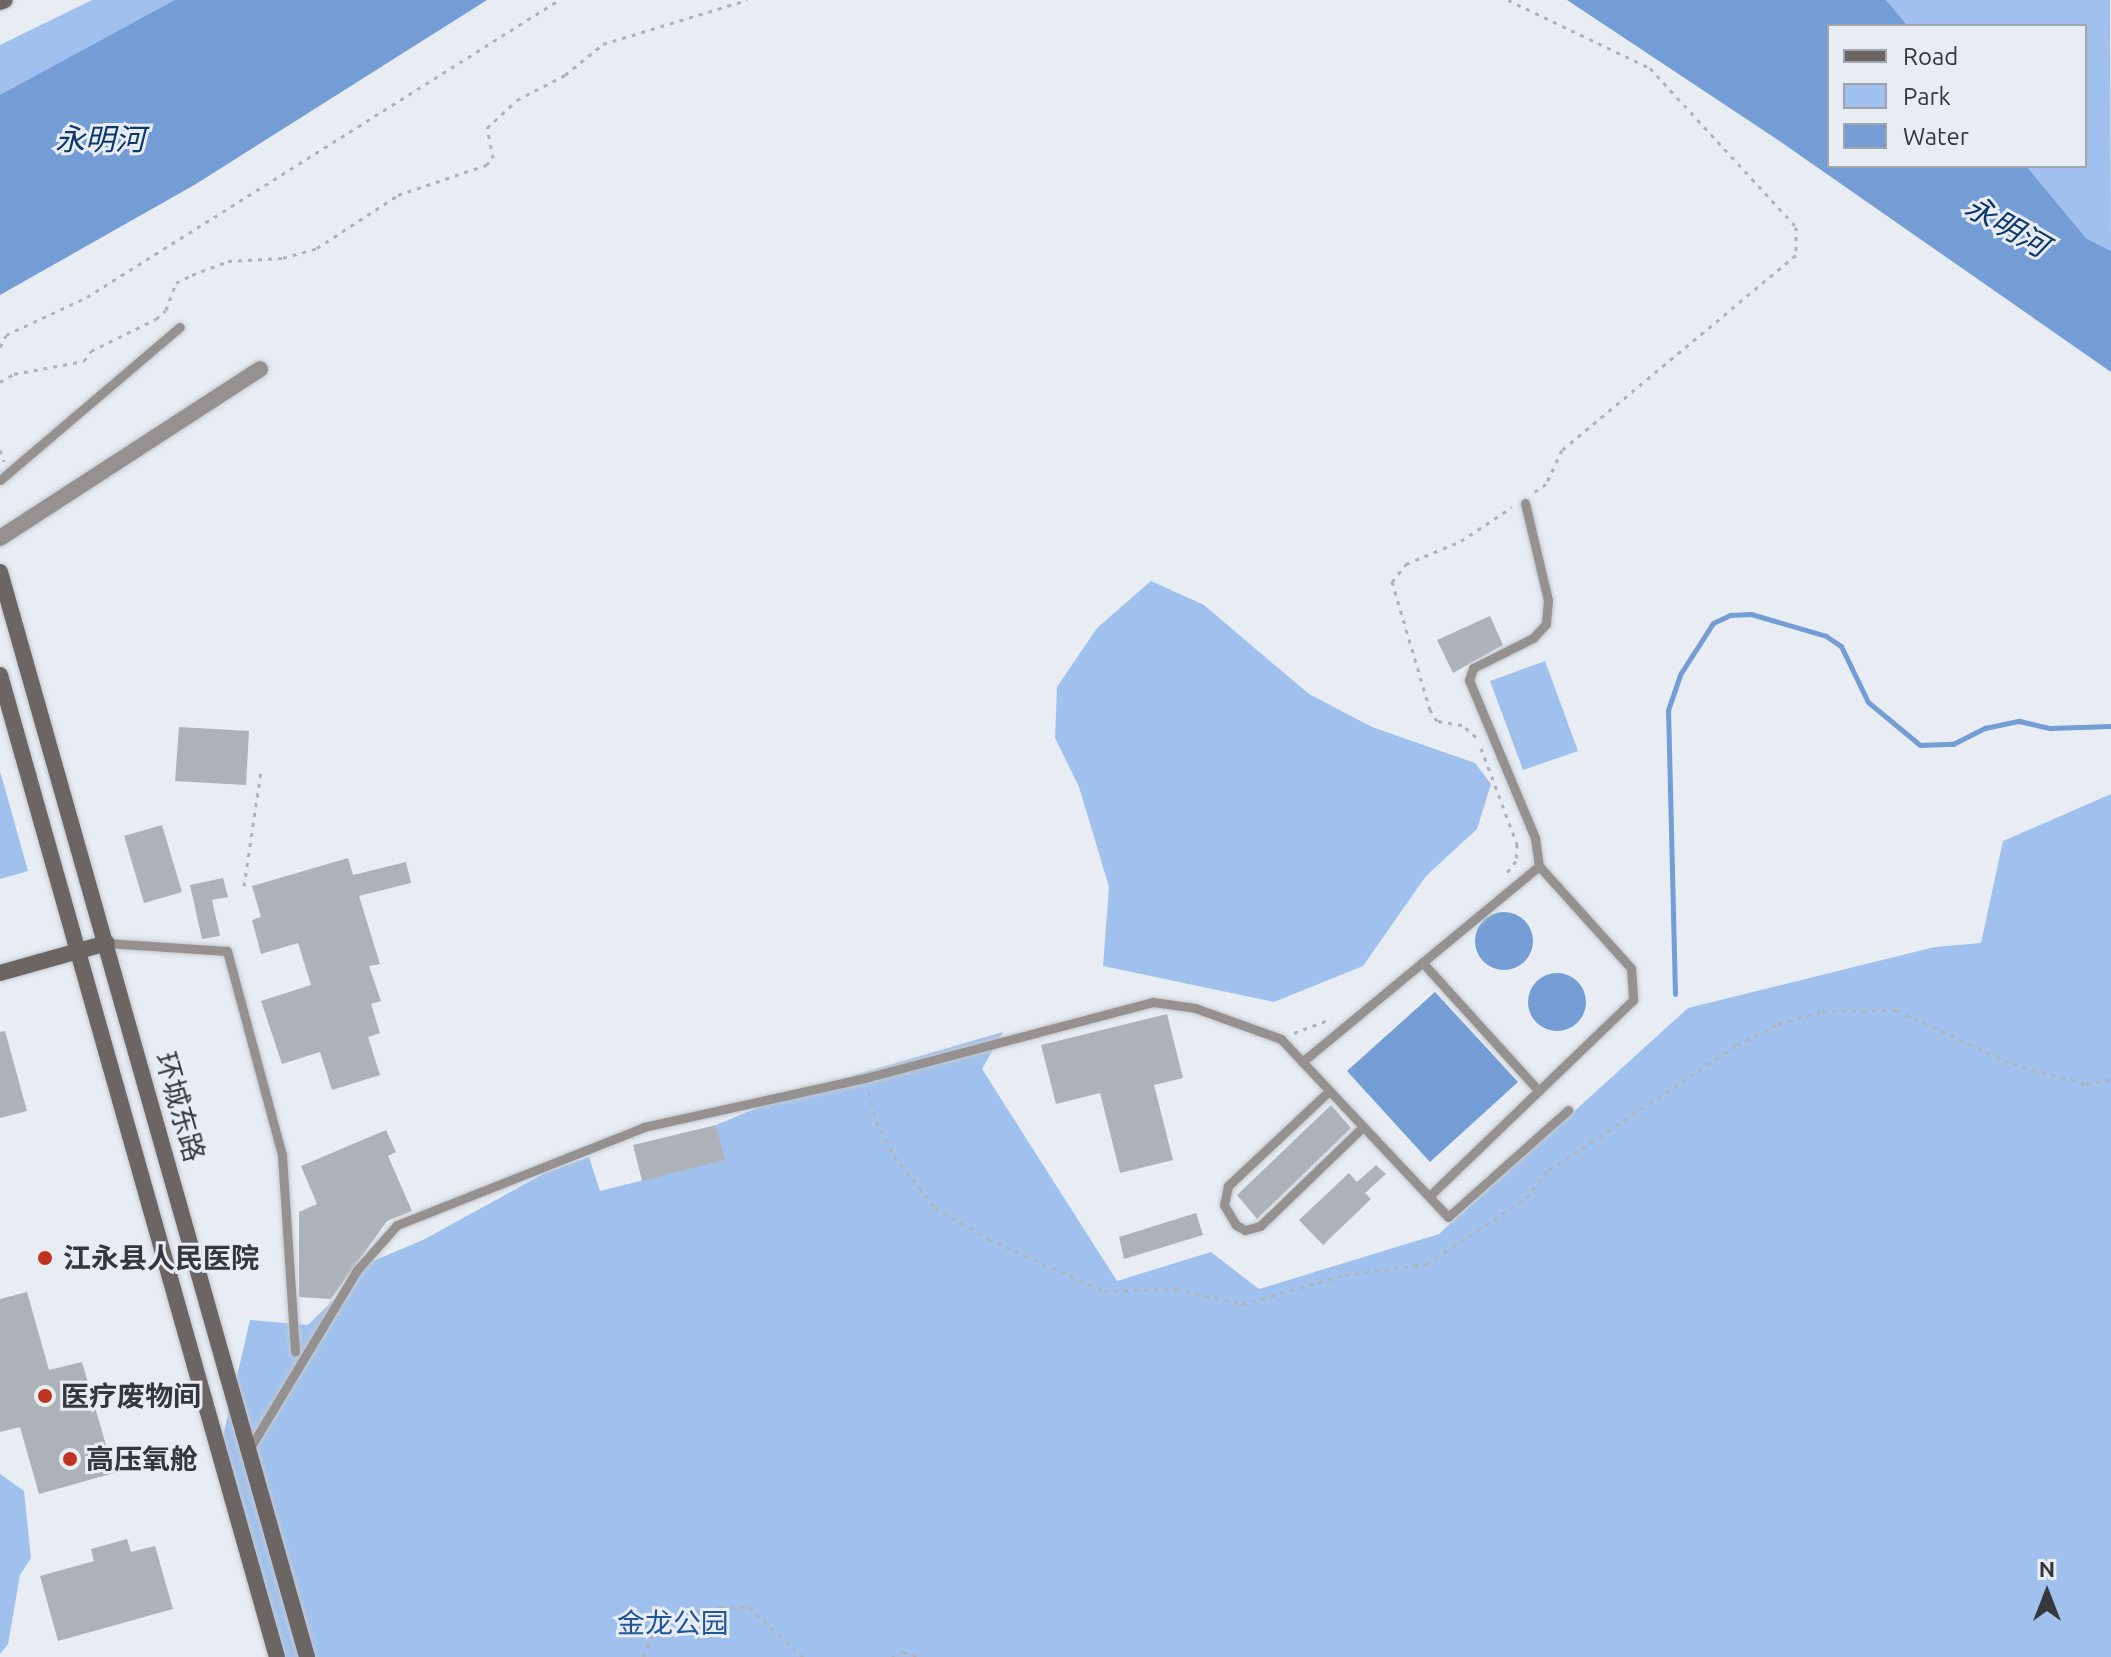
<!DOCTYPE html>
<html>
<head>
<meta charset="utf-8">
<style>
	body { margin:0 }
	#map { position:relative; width:2111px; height:1657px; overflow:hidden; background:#e8edf4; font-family:Ubuntu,"Noto Sans SC",sans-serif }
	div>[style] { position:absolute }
	.green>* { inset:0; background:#a0c1ee }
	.water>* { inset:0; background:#739dd4 }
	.round { border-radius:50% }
	.stream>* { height:5px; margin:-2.5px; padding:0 2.5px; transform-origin:2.5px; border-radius:2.5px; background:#739dd4 }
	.building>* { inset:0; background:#adb2b8 }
	.path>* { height:3px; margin-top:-1.5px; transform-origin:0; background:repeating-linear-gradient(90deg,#afb3b9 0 4px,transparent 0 10px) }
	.roads { filter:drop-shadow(0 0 2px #c4c9cf) drop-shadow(0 0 2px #c4c9cf) }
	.lane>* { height:9px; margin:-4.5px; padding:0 4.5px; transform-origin:4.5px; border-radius:4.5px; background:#959190 }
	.street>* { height:16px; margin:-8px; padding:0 8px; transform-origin:8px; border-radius:8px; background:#959190 }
	.secondary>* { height:16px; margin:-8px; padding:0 8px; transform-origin:8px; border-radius:8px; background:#6b6564 }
	.dots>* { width:22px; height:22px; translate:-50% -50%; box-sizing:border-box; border:4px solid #e8edf4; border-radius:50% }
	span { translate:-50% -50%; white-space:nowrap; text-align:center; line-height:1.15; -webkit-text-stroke:6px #e8edf4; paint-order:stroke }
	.street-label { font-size:28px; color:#35373a }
	.poi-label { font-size:28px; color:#35373a; font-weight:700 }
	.left { translate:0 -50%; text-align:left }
	.park-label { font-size:28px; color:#1f5699 }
	.water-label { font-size:30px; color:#0d386a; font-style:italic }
	.legend { position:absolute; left:1827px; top:24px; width:260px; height:144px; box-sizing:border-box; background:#e8edf4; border:2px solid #a0a4aa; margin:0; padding:10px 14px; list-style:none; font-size:24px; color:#35373a }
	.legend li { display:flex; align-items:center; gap:16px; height:40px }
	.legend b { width:40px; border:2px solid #a0a4aa }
	.north { position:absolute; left:2007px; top:1553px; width:80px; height:80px; -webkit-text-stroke:6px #e8edf4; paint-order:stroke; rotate:0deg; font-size:22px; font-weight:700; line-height:32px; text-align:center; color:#35373a }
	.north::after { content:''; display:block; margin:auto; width:28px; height:36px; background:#35373a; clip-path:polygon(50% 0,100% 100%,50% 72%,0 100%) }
</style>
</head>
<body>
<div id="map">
	<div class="green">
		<div style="clip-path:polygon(92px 0,179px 0,0 97px,0 45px)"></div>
		<div style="clip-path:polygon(1886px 0,2110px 0,2111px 251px,2086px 238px,2025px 166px,2085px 166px,2085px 26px,1908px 26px)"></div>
		<div style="clip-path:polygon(1151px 581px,1204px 605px,1309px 694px,1372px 727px,1475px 763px,1491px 784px,1477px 829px,1426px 876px,1363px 966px,1274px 1002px,1103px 966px,1109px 887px,1079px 787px,1055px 738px,1057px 687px,1097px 628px)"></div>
		<div style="clip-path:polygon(1545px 661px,1578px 751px,1523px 770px,1490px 681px)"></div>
		<div style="clip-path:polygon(0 771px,28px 871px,0 879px)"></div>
		<div style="clip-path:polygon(2111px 794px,2111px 1657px,285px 1657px,216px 1466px,250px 1320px,308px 1325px,373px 1261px,423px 1240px,545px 1173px,589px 1157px,600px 1191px,724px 1160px,716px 1125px,790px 1094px,1003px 1032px,982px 1069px,1117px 1281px,1211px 1252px,1259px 1289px,1439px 1234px,1688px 1008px,1935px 947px,1981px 943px,2003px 841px)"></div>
		<div style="clip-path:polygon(0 1474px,24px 1491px,31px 1558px,20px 1575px,8px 1644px,0 1654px)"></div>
	</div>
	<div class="water">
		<div style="clip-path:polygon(175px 0,487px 0,196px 184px,0 295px,0 95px)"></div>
		<div style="clip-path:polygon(1567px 0,1886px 0,1908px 26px,1829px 26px,1829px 166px,2026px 166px,2086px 238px,2111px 251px,2111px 372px,1778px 140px)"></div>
		<div class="round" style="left:1475px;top:912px;width:58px;height:58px"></div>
		<div class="round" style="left:1528px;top:973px;width:58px;height:58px"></div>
		<div style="clip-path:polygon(1435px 992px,1518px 1082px,1430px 1162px,1347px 1071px)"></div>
	</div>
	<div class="stream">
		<div style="left:1675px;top:994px;width:284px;rotate:-91.4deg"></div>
		<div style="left:1668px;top:710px;width:39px;rotate:-71deg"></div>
		<div style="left:1681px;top:673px;width:59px;rotate:-57.4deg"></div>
		<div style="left:1713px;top:623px;width:19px;rotate:-25deg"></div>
		<div style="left:1730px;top:615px;width:21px;rotate:-3deg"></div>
		<div style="left:1751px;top:614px;width:78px;rotate:16.3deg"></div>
		<div style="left:1826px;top:636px;width:18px;rotate:34deg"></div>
		<div style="left:1841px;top:646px;width:62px;rotate:64.3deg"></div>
		<div style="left:1868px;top:702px;width:67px;rotate:39.6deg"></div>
		<div style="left:1920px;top:745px;width:33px;rotate:-2deg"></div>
		<div style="left:1953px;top:744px;width:36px;rotate:-27deg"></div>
		<div style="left:1985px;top:728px;width:35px;rotate:-12deg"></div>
		<div style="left:2019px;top:721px;width:32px;rotate:13deg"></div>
		<div style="left:2050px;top:728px;width:61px;rotate:-1.9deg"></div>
	</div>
	<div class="building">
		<div style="clip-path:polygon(1490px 616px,1503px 645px,1453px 673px,1437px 640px)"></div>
		<div style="clip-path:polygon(179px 727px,249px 731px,246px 785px,175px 781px)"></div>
		<div style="clip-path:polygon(162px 825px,182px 892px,144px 903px,124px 836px)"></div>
		<div style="clip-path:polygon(348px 858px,353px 875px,406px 862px,411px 883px,359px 896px,380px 964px,369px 966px,381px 1001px,371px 1004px,380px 1033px,368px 1037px,380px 1075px,332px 1090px,320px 1052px,282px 1064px,261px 1001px,311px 985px,298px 943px,261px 954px,252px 920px,261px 917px,252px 886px)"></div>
		<div style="clip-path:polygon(223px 878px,228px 897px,212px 900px,220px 936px,202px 939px,190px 885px)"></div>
		<div style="clip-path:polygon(1167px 1014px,1183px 1078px,1154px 1085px,1173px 1160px,1120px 1173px,1100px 1093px,1056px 1104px,1041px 1045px)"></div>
		<div style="clip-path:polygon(5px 1031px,27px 1111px,0 1118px,0 1032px)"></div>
		<div style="clip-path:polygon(1331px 1105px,1351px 1128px,1257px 1219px,1237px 1195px)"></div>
		<div style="clip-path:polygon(716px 1125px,725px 1160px,642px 1181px,633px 1145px)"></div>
		<div style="clip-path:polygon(386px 1130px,396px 1152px,388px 1156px,412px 1211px,387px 1221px,331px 1299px,299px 1297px,299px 1212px,317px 1204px,301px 1166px)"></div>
		<div style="clip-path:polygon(1376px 1165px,1386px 1174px,1365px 1193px,1371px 1199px,1323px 1245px,1299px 1220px,1349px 1173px,1357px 1182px)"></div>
		<div style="clip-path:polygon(1196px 1213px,1203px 1235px,1124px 1259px,1119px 1237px)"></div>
		<div style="clip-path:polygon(27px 1292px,49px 1370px,82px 1362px,114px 1473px,39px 1494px,20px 1427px,0 1432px,0 1299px)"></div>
		<div style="clip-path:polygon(127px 1539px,131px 1552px,155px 1546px,173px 1609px,58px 1641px,40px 1576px,94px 1561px,91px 1549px)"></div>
	</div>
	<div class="path">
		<div style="left:1508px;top:0;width:157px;rotate:25.6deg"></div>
		<div style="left:1650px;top:68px;width:216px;rotate:47.4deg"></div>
		<div style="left:1796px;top:227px;width:28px;rotate:90deg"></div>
		<div style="left:1796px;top:255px;width:305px;rotate:140.2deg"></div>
		<div style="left:1562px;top:450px;width:38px;rotate:115deg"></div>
		<div style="left:1546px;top:484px;width:14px;rotate:146deg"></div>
		<div style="left:0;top:347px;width:13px;rotate:-63deg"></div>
		<div style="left:6px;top:335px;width:89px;rotate:-25.1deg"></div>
		<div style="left:87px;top:297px;width:558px;rotate:-32.18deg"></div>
		<div style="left:0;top:382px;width:16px;rotate:-30deg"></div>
		<div style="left:14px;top:374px;width:71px;rotate:-10.5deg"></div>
		<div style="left:84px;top:361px;width:12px;rotate:-55deg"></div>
		<div style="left:91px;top:351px;width:72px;rotate:-26.2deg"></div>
		<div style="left:156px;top:319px;width:13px;rotate:-42deg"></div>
		<div style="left:166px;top:310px;width:29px;rotate:-70deg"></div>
		<div style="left:176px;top:283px;width:18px;rotate:-27deg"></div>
		<div style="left:192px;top:275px;width:39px;rotate:-21deg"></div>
		<div style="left:228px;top:261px;width:55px;rotate:-3.1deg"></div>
		<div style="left:283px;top:258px;width:35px;rotate:-16deg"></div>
		<div style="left:317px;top:248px;width:97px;rotate:-33.2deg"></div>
		<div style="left:398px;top:195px;width:93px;rotate:-18.8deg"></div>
		<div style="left:486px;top:165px;width:10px;rotate:-45deg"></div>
		<div style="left:493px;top:158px;width:31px;rotate:-101deg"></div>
		<div style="left:487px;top:128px;width:41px;rotate:-43deg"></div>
		<div style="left:517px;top:100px;width:54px;rotate:-27.5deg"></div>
		<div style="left:565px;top:75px;width:49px;rotate:-39.2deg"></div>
		<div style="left:603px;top:44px;width:151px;rotate:-17deg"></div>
		<div style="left:0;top:450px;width:12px;rotate:70deg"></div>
		<div style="left:1476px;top:737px;width:18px;rotate:-139deg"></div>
		<div style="left:1462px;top:725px;width:25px;rotate:-171deg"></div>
		<div style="left:1437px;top:721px;width:13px;rotate:-122deg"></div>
		<div style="left:1430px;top:710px;width:134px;rotate:-106.5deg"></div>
		<div style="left:1392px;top:582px;width:23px;rotate:-52deg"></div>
		<div style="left:1406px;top:564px;width:60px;rotate:-22.7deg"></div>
		<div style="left:1461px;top:541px;width:61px;rotate:-33.7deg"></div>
		<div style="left:1481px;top:748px;width:103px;rotate:69.4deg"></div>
		<div style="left:1517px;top:844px;width:17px;rotate:93deg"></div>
		<div style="left:1516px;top:861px;width:16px;rotate:128deg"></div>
		<div style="left:244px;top:886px;width:116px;rotate:-81.6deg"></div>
		<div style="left:1294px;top:1033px;width:40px;rotate:-21deg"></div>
		<div style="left:869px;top:1092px;width:30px;rotate:76deg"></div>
		<div style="left:876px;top:1121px;width:39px;rotate:63deg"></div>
		<div style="left:894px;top:1156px;width:65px;rotate:51.2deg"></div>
		<div style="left:935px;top:1207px;width:62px;rotate:31.1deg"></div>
		<div style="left:988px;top:1239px;width:127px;rotate:24.1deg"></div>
		<div style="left:1104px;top:1291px;width:72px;rotate:-1.6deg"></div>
		<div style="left:1176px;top:1289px;width:68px;rotate:12.8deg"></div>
		<div style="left:1242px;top:1304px;width:107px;rotate:-15.7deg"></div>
		<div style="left:1345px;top:1275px;width:83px;rotate:-7.6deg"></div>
		<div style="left:1427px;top:1264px;width:119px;rotate:-33.7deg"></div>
		<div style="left:1526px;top:1198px;width:36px;rotate:-51deg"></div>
		<div style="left:1549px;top:1170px;width:226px;rotate:-33.6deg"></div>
		<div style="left:1737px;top:1045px;width:46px;rotate:-27.1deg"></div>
		<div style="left:1778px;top:1024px;width:46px;rotate:-16.5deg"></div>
		<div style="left:1822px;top:1011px;width:74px;rotate:-0.8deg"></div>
		<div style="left:1896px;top:1010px;width:129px;rotate:24.8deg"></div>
		<div style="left:2013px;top:1064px;width:76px;rotate:15.3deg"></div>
		<div style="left:2086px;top:1084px;width:25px;rotate:-11deg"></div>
		<div style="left:644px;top:1657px;width:41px;rotate:-70.3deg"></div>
		<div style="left:658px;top:1618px;width:64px;rotate:-9.9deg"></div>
		<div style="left:721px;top:1607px;width:28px"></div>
		<div style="left:749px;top:1607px;width:74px;rotate:42.8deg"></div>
		<div style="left:891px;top:1657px;width:13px;rotate:-23deg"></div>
		<div style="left:903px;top:1652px;width:19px;rotate:16deg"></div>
	</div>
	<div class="roads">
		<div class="lane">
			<div style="left:0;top:480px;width:236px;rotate:-40.4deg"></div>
			<div style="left:1525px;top:503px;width:100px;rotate:76.7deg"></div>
			<div style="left:1548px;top:600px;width:24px;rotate:95deg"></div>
			<div style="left:1546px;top:624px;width:19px;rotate:133deg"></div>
			<div style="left:1533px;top:638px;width:67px;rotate:153.4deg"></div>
			<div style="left:1473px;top:668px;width:13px;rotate:108deg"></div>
			<div style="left:1469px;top:680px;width:171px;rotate:67.3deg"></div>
			<div style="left:1535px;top:838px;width:28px;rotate:82deg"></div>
			<div style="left:107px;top:943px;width:120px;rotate:3.8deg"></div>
			<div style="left:227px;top:951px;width:211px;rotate:74.9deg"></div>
			<div style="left:282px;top:1155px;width:197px;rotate:86.2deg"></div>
			<div style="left:1422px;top:962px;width:174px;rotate:47.8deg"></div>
			<div style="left:1302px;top:1062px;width:308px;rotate:-39.6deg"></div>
			<div style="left:1539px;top:866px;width:137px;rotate:48deg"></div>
			<div style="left:1631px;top:968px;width:32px;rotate:86deg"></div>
			<div style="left:1633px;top:1000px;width:283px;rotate:136.1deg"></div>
			<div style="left:1329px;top:1091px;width:139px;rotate:136.8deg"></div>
			<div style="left:1228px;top:1186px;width:19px;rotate:102deg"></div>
			<div style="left:1224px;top:1205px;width:23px;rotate:59deg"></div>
			<div style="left:1236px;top:1225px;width:10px;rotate:29deg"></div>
			<div style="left:1245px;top:1230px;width:16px;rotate:-15deg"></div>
			<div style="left:1260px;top:1226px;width:143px;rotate:-43.9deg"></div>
			<div style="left:250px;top:1448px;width:208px;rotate:-59deg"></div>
			<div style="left:357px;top:1270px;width:60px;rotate:-48.4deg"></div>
			<div style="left:397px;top:1225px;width:266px;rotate:-21.6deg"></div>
			<div style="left:644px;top:1127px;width:226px;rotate:-12.5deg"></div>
			<div style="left:865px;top:1078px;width:298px;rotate:-14.8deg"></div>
			<div style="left:1153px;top:1002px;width:42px;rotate:8.1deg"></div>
			<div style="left:1195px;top:1008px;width:91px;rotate:19.8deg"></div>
			<div style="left:1281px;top:1039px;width:244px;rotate:46.8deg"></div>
			<div style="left:1448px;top:1217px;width:161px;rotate:-41.7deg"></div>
		</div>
		<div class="street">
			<div style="left:0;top:538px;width:310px;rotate:-33deg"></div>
		</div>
		<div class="secondary">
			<div style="left:0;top:2px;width:5px;rotate:-22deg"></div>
			<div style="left:0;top:572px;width:1128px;rotate:74.2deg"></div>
			<div style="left:0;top:675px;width:1020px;rotate:74.25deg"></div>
			<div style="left:0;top:973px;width:111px;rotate:-15.7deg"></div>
		</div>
	</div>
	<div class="dots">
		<div style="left:45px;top:1258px;background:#bf3320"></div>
		<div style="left:45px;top:1396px;background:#bf3320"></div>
		<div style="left:70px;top:1459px;background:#bf3320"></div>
	</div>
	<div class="street-label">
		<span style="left:180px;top:1107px;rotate:74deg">环城东路</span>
	</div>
	<div class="poi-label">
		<span class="left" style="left:63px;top:1258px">江永县人民医院</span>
		<span class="left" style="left:61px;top:1396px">医疗废物间</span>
		<span class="left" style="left:86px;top:1459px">高压氧舱</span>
	</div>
	<div class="park-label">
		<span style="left:673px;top:1623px">金龙公园</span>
	</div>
	<div class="water-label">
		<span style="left:100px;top:139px">永明河</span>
		<span style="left:2007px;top:226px;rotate:30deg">永明河</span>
	</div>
	<ul class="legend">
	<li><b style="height:10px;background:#6b6564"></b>Road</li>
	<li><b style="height:22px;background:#a0c1ee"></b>Park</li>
	<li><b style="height:22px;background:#739dd4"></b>Water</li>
	</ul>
	<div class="north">N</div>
</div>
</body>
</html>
